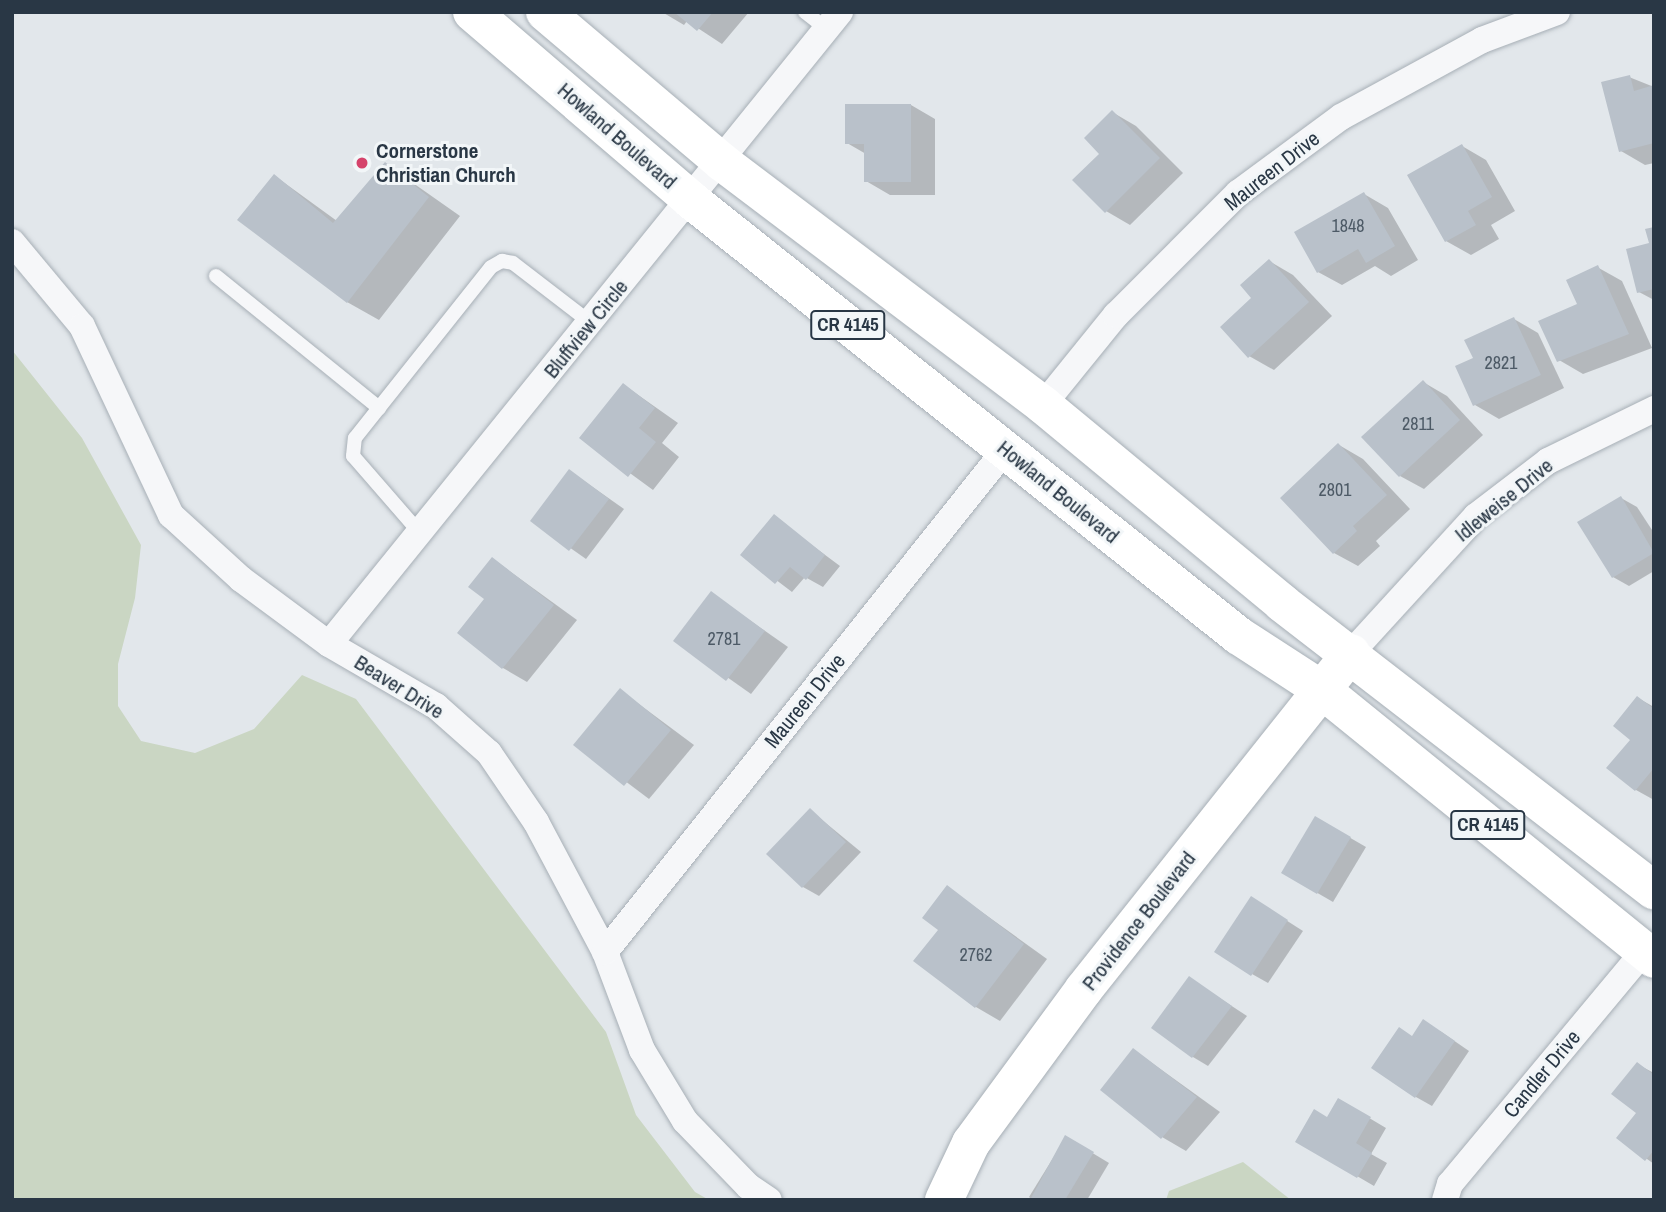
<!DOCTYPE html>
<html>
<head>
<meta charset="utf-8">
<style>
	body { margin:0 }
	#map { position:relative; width:1666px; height:1212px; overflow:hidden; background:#e2e7eb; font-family:"Archivo Narrow",sans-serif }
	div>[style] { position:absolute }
	.green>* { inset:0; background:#cad6c3 }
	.shadow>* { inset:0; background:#0003 }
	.building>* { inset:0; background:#b9c1ca }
	.roads { filter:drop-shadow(0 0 2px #a7afb6) drop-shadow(0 0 2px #a7afb6) }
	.lane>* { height:14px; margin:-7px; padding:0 7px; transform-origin:7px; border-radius:7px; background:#f6f7f9 }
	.street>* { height:26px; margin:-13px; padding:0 13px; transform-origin:13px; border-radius:13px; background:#f6f7f9 }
	.secondary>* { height:38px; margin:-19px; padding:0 19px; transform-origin:19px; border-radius:19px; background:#fff }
	.primary>* { height:38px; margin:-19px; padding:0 19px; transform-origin:19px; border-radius:19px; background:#fff }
	.dots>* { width:19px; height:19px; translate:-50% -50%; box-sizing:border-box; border:4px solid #f2f6f8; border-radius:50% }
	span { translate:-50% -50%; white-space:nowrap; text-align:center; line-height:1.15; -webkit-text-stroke:6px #f2f6f8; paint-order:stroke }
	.number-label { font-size:18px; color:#4d5a66 }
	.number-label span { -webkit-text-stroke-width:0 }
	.shield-label span { padding:2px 5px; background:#f2f6f8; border:2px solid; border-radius:5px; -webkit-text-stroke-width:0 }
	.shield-label { font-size:19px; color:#293745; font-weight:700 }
	.street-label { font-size:21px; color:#293745 }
	.poi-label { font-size:21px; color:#293745; font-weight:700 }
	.left { translate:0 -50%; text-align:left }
	.frame { position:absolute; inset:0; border:14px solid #293745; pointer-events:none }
</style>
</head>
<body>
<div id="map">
	<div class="green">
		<div style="clip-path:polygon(12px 350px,82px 438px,141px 545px,135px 598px,118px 664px,118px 706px,141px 741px,195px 753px,254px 729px,302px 675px,356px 699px,606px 1032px,636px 1115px,695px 1192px,709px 1200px,12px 1200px)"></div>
		<div style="clip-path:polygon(1243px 1162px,1291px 1200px,1166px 1200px,1169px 1191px)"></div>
	</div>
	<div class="shadow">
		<div style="clip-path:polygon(662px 12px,749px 12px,722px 44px,687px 21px,684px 25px)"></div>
		<div style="clip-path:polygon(1629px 77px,1654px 87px,1654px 163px,1645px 165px,1621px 151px)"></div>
		<div style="clip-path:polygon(911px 105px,935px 119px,935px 195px,890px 195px,866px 181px,866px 154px,847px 143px)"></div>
		<div style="clip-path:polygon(1112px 112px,1136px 126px,1183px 173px,1130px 225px,1106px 211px,1102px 154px)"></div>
		<div style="clip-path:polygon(1462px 146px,1486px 160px,1515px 211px,1491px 225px,1499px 239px,1471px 255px,1446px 241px)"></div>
		<div style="clip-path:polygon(386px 164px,460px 216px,379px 320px,347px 302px,275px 176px,337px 221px)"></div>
		<div style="clip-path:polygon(1364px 194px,1388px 208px,1418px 260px,1391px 276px,1375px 266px,1342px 285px,1318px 272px)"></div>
		<div style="clip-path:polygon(1654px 229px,1654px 300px,1639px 292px)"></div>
		<div style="clip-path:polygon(1269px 261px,1293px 275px,1332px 316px,1274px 370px,1249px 356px,1254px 298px)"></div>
		<div style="clip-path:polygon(1597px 267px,1622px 281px,1652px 348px,1583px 374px,1559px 360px)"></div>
		<div style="clip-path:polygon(1514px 319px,1538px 333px,1564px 388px,1499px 419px,1475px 405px,1475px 359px)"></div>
		<div style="clip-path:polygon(1423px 382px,1447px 396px,1483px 435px,1424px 489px,1400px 476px)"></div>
		<div style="clip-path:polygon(624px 385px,678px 423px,662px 443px,679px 457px,653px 490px,582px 438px)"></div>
		<div style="clip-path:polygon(1339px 445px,1363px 459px,1410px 509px,1376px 541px,1380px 546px,1358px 566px,1334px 553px)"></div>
		<div style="clip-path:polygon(570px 471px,624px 509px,586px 559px,532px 521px)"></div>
		<div style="clip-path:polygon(1621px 498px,1637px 507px,1654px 533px,1654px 571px,1629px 586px,1613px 577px)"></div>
		<div style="clip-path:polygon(774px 517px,840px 566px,823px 587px,805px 577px,792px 592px,743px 555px)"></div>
		<div style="clip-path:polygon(493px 559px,577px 620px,527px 682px,503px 668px,486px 599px)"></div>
		<div style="clip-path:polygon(712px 594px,788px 647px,751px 694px,676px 641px)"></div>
		<div style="clip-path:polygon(620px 690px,694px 745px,649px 799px,576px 744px)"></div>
		<div style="clip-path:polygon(1638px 698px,1654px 707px,1654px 800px,1636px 790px,1632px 740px)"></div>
		<div style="clip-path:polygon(810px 810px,861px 852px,819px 896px,803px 887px)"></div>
		<div style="clip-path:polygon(1316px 818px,1366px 847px,1333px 902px,1283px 873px)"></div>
		<div style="clip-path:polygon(947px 887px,1047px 959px,1000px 1021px,976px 1007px,940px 930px)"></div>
		<div style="clip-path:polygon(1267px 908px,1303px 931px,1268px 983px,1252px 974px)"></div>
		<div style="clip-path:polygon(1189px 978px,1247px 1016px,1208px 1066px,1193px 1057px)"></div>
		<div style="clip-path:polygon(1440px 1031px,1469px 1051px,1432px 1106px,1416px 1097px,1413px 1037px)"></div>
		<div style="clip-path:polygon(1134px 1050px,1220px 1112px,1186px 1151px,1162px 1137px)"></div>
		<div style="clip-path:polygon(1637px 1064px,1654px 1073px,1654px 1164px,1618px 1138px,1638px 1113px)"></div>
		<div style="clip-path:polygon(1339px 1100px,1386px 1128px,1371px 1154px,1387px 1163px,1374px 1186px,1297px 1141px,1328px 1119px)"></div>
		<div style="clip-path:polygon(1066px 1137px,1109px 1163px,1087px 1200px,1033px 1200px,1029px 1197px)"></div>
	</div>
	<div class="building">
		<div style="clip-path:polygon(674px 12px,713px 12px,697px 31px)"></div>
		<div style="clip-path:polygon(1630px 75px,1634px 91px,1654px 85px,1654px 143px,1619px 152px,1601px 82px)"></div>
		<div style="clip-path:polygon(845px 104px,911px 104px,911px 182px,864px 182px,864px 144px,845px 144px)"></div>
		<div style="clip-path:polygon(1112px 110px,1160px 158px,1105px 213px,1072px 180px,1099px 154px,1084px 138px)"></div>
		<div style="clip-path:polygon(1462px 144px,1492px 197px,1468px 211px,1476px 225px,1445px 242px,1407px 175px)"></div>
		<div style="clip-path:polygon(385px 162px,429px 197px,347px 303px,237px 220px,274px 174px,333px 223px)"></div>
		<div style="clip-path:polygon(1364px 192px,1395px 246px,1366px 263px,1358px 249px,1317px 273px,1294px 232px)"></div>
		<div style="clip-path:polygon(1654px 227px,1654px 289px,1637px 293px,1626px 249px,1649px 243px,1645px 229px)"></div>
		<div style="clip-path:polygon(1269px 259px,1309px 302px,1248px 358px,1220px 327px,1251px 298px,1240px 285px)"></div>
		<div style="clip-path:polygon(1598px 265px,1629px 334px,1557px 362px,1538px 321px,1577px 304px,1566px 280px)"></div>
		<div style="clip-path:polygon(1514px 317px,1541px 375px,1473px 406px,1455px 366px,1473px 358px,1464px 340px)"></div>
		<div style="clip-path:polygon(1423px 380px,1460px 420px,1399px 477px,1361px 437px)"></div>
		<div style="clip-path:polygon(623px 383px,655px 408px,639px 428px,656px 442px,628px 477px,579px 438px)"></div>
		<div style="clip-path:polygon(1338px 443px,1387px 495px,1353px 526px,1357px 531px,1333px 554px,1280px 498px)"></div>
		<div style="clip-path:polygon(569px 469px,609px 499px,569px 551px,530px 521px)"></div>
		<div style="clip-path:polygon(1621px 496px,1654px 553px,1612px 578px,1577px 522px)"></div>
		<div style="clip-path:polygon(774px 514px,825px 555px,806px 580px,790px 567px,775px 584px,740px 555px)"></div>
		<div style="clip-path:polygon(492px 557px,554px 605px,502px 669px,457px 633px,484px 599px,468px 587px)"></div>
		<div style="clip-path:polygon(711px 591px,765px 631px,726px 681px,673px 641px)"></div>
		<div style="clip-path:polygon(620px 688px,671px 730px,624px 786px,573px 745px)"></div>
		<div style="clip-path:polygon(1637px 696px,1654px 709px,1654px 768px,1635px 791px,1606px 768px,1630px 740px,1613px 726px)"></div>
		<div style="clip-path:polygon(810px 808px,846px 842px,802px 888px,766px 854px)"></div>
		<div style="clip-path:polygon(1315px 816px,1351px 837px,1317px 894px,1281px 873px)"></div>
		<div style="clip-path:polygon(947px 885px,1024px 944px,975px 1008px,913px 961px,938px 930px,922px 918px)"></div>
		<div style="clip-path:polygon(1251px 896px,1288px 920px,1251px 976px,1214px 952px)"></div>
		<div style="clip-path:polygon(1189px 976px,1232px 1006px,1192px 1058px,1151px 1028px)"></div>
		<div style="clip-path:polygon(1423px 1019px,1455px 1041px,1415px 1098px,1371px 1068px,1399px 1027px,1412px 1036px)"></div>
		<div style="clip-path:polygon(1133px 1048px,1197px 1097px,1161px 1139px,1100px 1090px)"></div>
		<div style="clip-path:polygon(1637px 1062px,1654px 1075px,1654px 1150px,1645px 1161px,1616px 1138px,1636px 1113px,1611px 1094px)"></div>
		<div style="clip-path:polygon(1338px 1098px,1371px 1117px,1356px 1143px,1372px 1153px,1357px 1178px,1295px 1142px,1314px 1109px,1327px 1117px)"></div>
		<div style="clip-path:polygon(1065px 1135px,1094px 1152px,1065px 1200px,1030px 1200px)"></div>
	</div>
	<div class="roads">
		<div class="lane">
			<div style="left:805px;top:12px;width:28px;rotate:38deg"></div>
			<div style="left:216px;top:276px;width:210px;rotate:39deg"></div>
			<div style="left:420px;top:533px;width:102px;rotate:-131deg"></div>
			<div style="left:353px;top:456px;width:18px;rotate:-84deg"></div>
			<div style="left:355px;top:438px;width:218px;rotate:-51.5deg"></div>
			<div style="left:491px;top:267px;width:13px;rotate:-29deg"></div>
			<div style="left:502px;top:261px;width:11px;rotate:10deg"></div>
			<div style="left:513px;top:263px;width:98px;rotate:37.6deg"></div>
		</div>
		<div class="street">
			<div style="left:12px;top:242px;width:109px;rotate:50.2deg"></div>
			<div style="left:82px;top:326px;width:209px;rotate:64.8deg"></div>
			<div style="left:171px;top:515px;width:95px;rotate:42.4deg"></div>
			<div style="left:241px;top:579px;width:109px;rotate:36.5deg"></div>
			<div style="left:329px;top:644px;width:124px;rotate:30.1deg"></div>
			<div style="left:436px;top:706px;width:71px;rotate:41.6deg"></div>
			<div style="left:489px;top:753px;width:83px;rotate:55.7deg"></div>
			<div style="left:536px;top:822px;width:147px;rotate:62deg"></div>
			<div style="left:605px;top:952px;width:105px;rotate:69.3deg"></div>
			<div style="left:642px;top:1050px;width:83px;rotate:58.8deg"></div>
			<div style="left:685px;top:1121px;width:91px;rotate:45.9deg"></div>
			<div style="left:748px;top:1186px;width:25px;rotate:34deg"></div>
			<div style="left:1043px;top:405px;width:116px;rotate:-51deg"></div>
			<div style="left:1116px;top:315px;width:173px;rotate:-45deg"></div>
			<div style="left:1238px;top:193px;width:128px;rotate:-36.4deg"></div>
			<div style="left:1341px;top:117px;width:161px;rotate:-28.6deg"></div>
			<div style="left:1482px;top:40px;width:80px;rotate:-20.5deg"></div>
			<div style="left:329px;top:644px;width:813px;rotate:-51.04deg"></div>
			<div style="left:1351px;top:653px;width:185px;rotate:-47.6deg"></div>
			<div style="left:1476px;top:516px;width:91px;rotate:-37.4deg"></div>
			<div style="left:1548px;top:461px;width:118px;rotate:-26.1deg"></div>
			<div style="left:605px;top:952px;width:642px;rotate:-51.45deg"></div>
			<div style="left:1445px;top:1200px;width:17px;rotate:-73deg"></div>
			<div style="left:1450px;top:1184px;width:303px;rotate:-50.2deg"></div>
		</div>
		<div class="secondary">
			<div style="left:944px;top:1200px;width:63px;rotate:-64.7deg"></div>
			<div style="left:971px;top:1143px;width:191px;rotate:-53.7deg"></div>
			<div style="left:1084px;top:989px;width:429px;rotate:-51.5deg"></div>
		</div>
		<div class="primary">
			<div style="left:472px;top:12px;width:289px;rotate:40.6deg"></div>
			<div style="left:691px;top:200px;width:700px;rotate:38.51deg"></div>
			<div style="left:1239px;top:636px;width:99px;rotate:33deg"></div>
			<div style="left:1322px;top:690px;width:427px;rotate:39deg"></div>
			<div style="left:545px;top:12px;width:232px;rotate:40.3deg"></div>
			<div style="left:722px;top:162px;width:403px;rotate:37.1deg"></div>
			<div style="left:1043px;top:405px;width:310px;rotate:39.6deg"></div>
			<div style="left:1282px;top:603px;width:470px;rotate:37.7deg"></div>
		</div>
	</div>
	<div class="dots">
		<div style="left:362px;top:163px;background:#d5436b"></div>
	</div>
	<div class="number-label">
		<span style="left:1348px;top:226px">1848</span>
		<span style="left:1501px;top:363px">2821</span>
		<span style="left:1418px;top:424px">2811</span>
		<span style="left:1335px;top:490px">2801</span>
		<span style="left:724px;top:639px">2781</span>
		<span style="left:976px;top:955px">2762</span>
	</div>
	<div class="shield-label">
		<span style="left:848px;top:325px">CR 4145</span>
		<span style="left:1488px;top:825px">CR 4145</span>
	</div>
	<div class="street-label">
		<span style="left:617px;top:136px;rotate:41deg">Howland Boulevard</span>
		<span style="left:1272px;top:171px;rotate:-38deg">Maureen Drive</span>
		<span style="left:586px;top:329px;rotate:-51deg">Bluffview Circle</span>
		<span style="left:1058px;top:492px;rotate:39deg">Howland Boulevard</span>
		<span style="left:1504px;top:500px;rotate:-39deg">Idleweise Drive</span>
		<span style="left:399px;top:687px;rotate:32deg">Beaver Drive</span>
		<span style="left:805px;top:701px;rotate:-51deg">Maureen Drive</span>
		<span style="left:1139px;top:921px;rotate:-52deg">Providence Boulevard</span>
		<span style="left:1542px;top:1074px;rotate:-50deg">Candler Drive</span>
	</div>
	<div class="poi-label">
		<span class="left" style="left:376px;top:163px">Cornerstone<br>Christian Church</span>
	</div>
	<div class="frame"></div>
</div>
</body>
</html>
